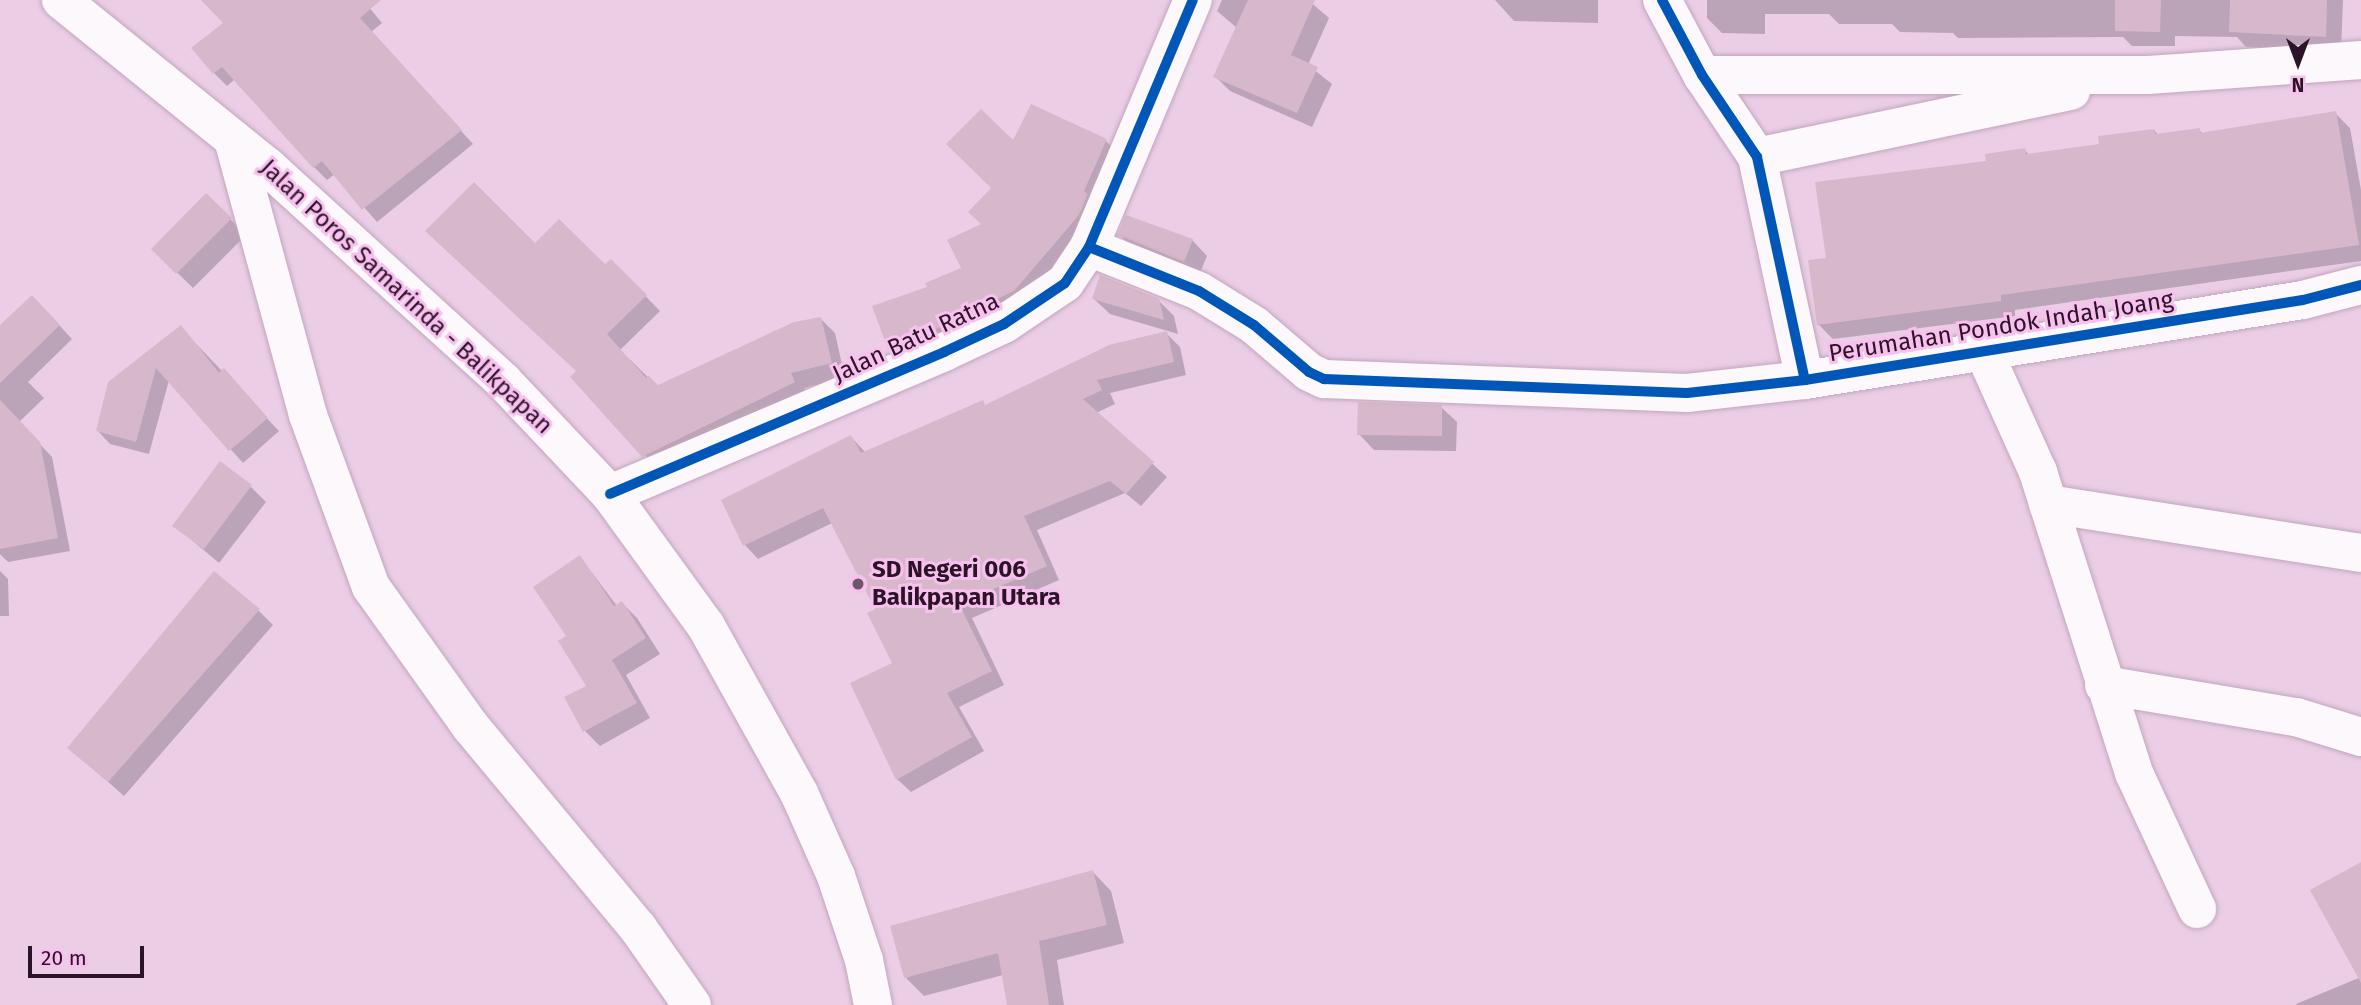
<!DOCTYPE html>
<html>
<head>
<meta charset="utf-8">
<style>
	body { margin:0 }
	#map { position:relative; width:2361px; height:1005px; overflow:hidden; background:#ebcde6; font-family:"Fira Sans",sans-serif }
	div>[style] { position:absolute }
	.shadow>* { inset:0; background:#0003 }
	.building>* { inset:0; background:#d7b8cb }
	.roads { filter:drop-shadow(0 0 2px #c1a6bc) drop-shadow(0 0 2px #c1a6bc) }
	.minor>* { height:38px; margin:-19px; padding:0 19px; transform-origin:19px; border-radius:19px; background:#fcf8fb }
	.tertiary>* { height:38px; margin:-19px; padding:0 19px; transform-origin:19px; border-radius:19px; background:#fcf8fb }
	.trunk>* { height:38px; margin:-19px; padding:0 19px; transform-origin:19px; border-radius:19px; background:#fcf8fb }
	.cycleway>* { height:10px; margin:-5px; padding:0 5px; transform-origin:5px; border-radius:5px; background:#0057b8 }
	.dots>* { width:19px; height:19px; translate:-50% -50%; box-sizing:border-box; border:4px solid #f8c0ee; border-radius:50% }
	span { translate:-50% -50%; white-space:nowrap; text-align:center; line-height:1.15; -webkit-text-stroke:6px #f8c0ee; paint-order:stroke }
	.street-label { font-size:24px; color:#2c1328 }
	.poi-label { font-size:24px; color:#2c1328; font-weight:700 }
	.left { translate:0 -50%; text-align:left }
	.north { position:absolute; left:2263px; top:28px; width:70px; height:70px; -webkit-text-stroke:5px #f8c0ee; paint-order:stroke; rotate:180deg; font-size:19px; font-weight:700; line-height:28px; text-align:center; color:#2c1328 }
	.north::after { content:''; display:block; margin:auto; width:24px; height:32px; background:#2c1328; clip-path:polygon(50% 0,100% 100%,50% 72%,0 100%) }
	.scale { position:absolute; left:28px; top:946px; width:116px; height:32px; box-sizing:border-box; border:4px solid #2c1328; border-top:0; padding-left:9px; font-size:21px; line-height:24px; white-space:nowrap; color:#2c1328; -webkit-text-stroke:5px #f8c0ee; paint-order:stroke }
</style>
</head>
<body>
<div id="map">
	<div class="shadow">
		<div style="clip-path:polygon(203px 0,363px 0,382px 23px,371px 32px,473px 144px,377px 222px,335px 174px,327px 180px,314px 167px,235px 79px,227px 86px,214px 73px,226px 23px)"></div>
		<div style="clip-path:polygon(1222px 0,1308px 0,1329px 18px,1308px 65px,1332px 84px,1312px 127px,1230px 91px,1215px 76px,1237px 28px,1217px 11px)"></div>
		<div style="clip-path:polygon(1495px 0,1598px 0,1598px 23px,1514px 21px)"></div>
		<div style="clip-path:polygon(1707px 0,2343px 0,2341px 51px,2246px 47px,2237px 37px,2175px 36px,2175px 46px,2132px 46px,2123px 37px,1958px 38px,1953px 33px,1900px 32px,1892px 24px,1839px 24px,1829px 14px,1765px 14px,1765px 34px,1722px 33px,1707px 18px)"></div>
		<div style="clip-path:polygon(1032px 106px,1106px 141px,1120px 155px,1097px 206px,1028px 305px,904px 365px,890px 351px,929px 288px,963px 269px,983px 225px,993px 188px)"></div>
		<div style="clip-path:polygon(2335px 113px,2350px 128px,2361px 190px,2361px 261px,2015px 310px,2015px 316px,1833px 339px,1818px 324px,1828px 259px,1988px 163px,2025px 150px,2029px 155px,2101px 145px,2154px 130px,2159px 136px,2199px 130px,2204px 135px)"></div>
		<div style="clip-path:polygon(206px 195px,246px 235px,193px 288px,153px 249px)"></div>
		<div style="clip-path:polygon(1120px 235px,1192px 240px,1207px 256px,1199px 275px,1135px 250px)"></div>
		<div style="clip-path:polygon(535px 246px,605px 266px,611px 261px,660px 311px,620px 350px,658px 387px,820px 318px,835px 333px,845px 378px,804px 388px,808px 397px,658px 471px,578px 371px)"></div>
		<div style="clip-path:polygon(1094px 299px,1158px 300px,1174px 316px,1178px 334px,1110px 314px)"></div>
		<div style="clip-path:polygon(45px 310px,72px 339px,28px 382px,44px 398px,19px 422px,52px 457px,70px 551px,8px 562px,0 554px,0 330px)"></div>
		<div style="clip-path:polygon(181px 328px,279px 431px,243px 463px,169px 380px,149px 454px,110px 444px,98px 431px)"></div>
		<div style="clip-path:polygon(1166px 333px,1180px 347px,1186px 375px,1110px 393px,1115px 404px,1096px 413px,1167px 477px,1141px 506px,1125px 493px,1037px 530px,1059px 580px,972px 618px,1004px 685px,959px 707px,984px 751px,911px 792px,897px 779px,895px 664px,877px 610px,832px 523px,758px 559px,745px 545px,851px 437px,866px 453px,982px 402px,986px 406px)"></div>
		<div style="clip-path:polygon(1441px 407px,1457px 422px,1456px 451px,1374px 450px,1359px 434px)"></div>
		<div style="clip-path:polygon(251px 487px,266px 502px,219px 563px,174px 525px)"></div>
		<div style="clip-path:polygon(580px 557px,617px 606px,622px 603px,637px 618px,660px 654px,626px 675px,650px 718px,600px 746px,585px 731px,589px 686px,568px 637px)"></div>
		<div style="clip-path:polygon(0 571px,8px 579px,9px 616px,0 616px)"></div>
		<div style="clip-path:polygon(258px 610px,273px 625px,124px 796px,69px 747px)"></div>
		<div style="clip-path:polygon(1093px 872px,1111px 891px,1124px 943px,1057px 960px,1064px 1005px,1009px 1005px,1003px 975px,924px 996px,906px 978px)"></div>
		<div style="clip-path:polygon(2361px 977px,2361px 1005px,2297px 1005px,2296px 1004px)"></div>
	</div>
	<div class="building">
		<div style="clip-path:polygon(201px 0,381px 0,360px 18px,462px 130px,362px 210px,322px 161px,313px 168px,222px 67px,213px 74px,191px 48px,223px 23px)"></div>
		<div style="clip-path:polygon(1248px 0,1315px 0,1291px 55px,1318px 67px,1297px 113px,1213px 77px)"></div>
		<div style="clip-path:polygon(2115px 0,2161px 0,2160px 32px,2115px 31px)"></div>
		<div style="clip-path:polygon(2230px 0,2327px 0,2326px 37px,2229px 32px)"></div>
		<div style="clip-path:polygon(1031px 104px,1107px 139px,1084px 191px,1088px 194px,1079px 215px,1014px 291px,889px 352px,872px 306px,927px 287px,925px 283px,961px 268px,947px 240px,981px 224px,968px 212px,991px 188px,946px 144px,981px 109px,1013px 140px)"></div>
		<div style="clip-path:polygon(2336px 111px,2359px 245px,2001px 295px,2001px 301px,1817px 325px,1808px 260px,1826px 258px,1815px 182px,1986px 161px,1985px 154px,2025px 148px,2026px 154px,2099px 144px,2098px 136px,2154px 129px,2155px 134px,2200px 128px,2200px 133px)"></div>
		<div style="clip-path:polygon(474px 182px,535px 243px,559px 219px,605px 264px,611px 259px,647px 295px,607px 334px,646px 378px,649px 376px,658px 385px,794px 322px,821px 317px,832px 363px,791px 373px,795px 382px,642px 457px,570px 377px,576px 371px,425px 231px)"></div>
		<div style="clip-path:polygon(206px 193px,232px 218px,176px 274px,151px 249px)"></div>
		<div style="clip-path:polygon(1126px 215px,1193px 239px,1184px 262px,1118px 235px)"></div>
		<div style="clip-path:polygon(1100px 275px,1159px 299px,1164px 320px,1092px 299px)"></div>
		<div style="clip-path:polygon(32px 295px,60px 325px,0 383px,0 325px)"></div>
		<div style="clip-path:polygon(181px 325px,219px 373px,224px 368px,268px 418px,229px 451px,156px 368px,136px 442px,96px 431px,108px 382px)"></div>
		<div style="clip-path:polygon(1167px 331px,1174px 362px,1097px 380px,1102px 390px,1083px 399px,1154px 462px,1126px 494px,1110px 481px,1024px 516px,1047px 566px,959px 604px,992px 671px,947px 693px,972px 737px,896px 780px,850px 683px,892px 663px,867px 613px,875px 609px,823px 508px,743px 546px,721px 500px,851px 435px,861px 453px,983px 400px,985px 405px,1109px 345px)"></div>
		<div style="clip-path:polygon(0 400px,40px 442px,58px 538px,0 549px)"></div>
		<div style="clip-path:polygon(1358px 402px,1442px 405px,1442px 436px,1357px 435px)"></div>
		<div style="clip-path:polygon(220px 461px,252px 485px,204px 549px,172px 526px)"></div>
		<div style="clip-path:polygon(580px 555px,614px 606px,622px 601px,646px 638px,612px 660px,637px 703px,583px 732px,564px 697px,586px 686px,558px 641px,566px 636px,533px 587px)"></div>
		<div style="clip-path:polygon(214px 571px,260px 609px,108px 782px,67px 748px)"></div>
		<div style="clip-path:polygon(2361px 862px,2361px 983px,2310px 890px)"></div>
		<div style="clip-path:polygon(1093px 870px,1107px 925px,1039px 941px,1049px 1005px,1007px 1005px,998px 953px,904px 978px,890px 926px)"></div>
	</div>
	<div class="roads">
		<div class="minor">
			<div style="left:1662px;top:0;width:85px;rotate:61.9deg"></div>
			<div style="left:1702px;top:75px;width:99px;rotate:56.1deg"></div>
			<div style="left:1757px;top:157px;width:228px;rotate:77.9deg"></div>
			<div style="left:1805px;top:380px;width:504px;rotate:-9.13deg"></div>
			<div style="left:2303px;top:300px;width:60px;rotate:-14.5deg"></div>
			<div style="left:1702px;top:75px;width:446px"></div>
			<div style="left:2148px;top:75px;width:214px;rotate:-4deg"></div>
			<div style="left:1757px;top:157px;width:321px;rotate:-11.9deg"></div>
			<div style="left:1089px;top:247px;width:118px;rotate:21.8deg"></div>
			<div style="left:1199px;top:291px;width:65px;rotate:31.7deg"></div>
			<div style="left:1254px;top:325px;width:72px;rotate:40.5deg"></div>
			<div style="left:1309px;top:372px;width:17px;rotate:25deg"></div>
			<div style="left:1324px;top:379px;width:363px;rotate:2.2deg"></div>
			<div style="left:1687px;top:393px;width:119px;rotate:-6.3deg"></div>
			<div style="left:1983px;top:350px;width:134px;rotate:65.7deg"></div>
			<div style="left:2038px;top:472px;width:316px;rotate:72.3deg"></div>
			<div style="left:2134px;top:773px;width:150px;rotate:65.1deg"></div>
			<div style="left:2048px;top:504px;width:317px;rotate:8.9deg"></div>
			<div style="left:2104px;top:685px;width:195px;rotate:9.5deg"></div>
			<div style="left:2296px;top:717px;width:68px;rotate:17.1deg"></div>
		</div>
		<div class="tertiary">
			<div style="left:610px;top:494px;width:363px;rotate:-23deg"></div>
			<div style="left:944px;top:352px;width:66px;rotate:-25deg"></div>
			<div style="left:1004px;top:324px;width:73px;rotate:-33.9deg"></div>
			<div style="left:1065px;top:283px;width:43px;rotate:-56.3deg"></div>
			<div style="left:1089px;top:247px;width:268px;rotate:-67.2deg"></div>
		</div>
		<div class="trunk">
			<div style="left:61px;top:0;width:266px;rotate:38.9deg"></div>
			<div style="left:268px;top:167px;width:319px;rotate:42.3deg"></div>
			<div style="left:504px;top:382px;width:154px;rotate:46.6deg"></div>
			<div style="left:610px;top:494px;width:163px;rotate:54deg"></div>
			<div style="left:706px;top:626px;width:191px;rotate:60.9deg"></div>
			<div style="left:799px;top:793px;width:91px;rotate:66deg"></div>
			<div style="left:836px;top:876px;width:89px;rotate:71.6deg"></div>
			<div style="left:864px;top:960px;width:46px;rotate:78.7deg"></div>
			<div style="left:233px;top:139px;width:286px;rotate:74.8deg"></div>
			<div style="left:308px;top:415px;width:183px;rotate:69.9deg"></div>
			<div style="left:371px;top:587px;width:172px;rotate:54.5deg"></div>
			<div style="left:471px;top:727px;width:261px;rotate:50.3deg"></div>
			<div style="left:638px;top:928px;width:94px;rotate:55deg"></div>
		</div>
	</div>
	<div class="cycleway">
		<div style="left:1662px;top:0;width:85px;rotate:61.9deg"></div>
		<div style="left:1702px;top:75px;width:99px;rotate:56.1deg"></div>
		<div style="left:1757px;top:157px;width:228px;rotate:77.9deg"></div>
		<div style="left:1805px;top:380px;width:504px;rotate:-9.13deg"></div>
		<div style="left:2303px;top:300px;width:60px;rotate:-14.5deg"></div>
		<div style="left:1089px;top:247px;width:118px;rotate:21.8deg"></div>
		<div style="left:1199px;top:291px;width:65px;rotate:31.7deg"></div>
		<div style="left:1254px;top:325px;width:72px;rotate:40.5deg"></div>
		<div style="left:1309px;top:372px;width:17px;rotate:25deg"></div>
		<div style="left:1324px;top:379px;width:363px;rotate:2.2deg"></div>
		<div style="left:1687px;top:393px;width:119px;rotate:-6.3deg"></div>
		<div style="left:610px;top:494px;width:363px;rotate:-23deg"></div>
		<div style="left:944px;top:352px;width:66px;rotate:-25deg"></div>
		<div style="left:1004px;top:324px;width:73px;rotate:-33.9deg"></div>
		<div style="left:1065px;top:283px;width:43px;rotate:-56.3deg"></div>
		<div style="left:1089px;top:247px;width:268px;rotate:-67.2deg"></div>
	</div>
	<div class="dots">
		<div style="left:858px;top:584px;background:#6f546a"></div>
	</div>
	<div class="street-label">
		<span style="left:406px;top:297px;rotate:43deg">Jalan Poros Samarinda - Balikpapan</span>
		<span style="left:2001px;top:327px;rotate:-9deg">Perumahan Pondok Indah Joang</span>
		<span style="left:916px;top:338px;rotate:-25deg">Jalan Batu Ratna</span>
	</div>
	<div class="poi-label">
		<span class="left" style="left:872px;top:584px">SD Negeri 006<br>Balikpapan Utara</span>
	</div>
	<div class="north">N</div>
	<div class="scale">20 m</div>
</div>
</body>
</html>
